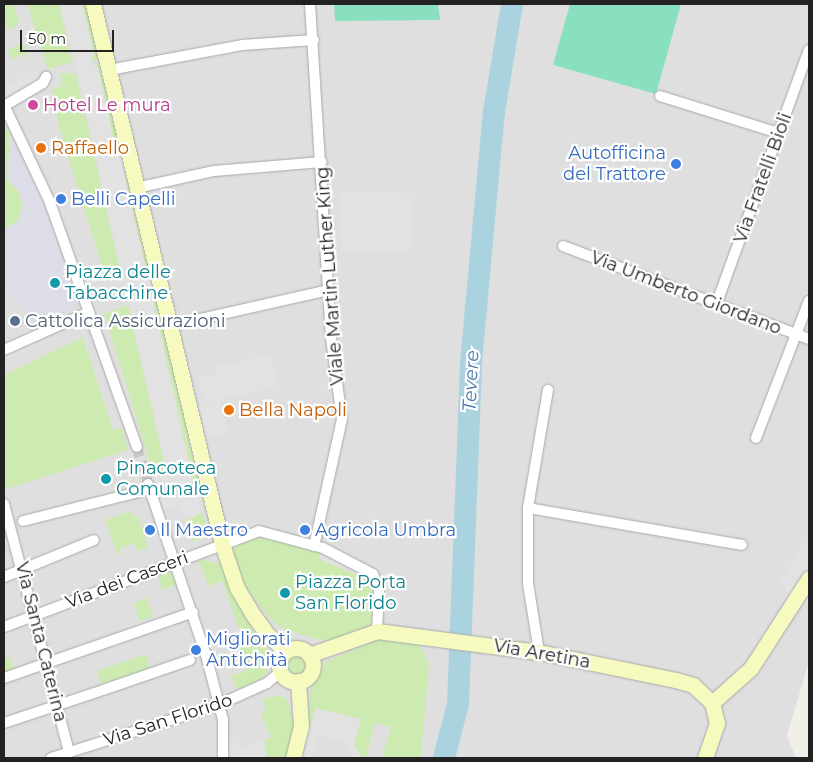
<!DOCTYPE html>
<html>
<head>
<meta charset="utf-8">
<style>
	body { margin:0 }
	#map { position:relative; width:813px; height:762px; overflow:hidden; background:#f2efe9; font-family:Montserrat,sans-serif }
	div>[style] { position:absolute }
	.residential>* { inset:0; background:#e0dfdf }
	.grass>* { inset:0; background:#cdebb0 }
	.round { border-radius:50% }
	.pitch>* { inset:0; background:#88e0be }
	.parking>* { inset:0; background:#e2e2e2 }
	.plaza>* { inset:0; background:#dddde8 }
	.river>* { height:22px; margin:-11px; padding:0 11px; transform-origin:11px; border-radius:11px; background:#aad3df }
	.street-tunnel>* { height:10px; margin-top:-5px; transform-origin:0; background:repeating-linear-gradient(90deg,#c8c6c1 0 10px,transparent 0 15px) }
	.roads { filter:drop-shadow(0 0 1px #a9a9a9) drop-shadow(0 0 1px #a9a9a9) }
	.street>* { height:10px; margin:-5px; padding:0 5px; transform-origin:5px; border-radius:5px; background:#fff }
	.secondary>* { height:15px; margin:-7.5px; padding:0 7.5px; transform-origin:7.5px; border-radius:7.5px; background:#f7fabf }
	.secondary>.ring { margin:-7.5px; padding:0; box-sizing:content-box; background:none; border:15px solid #f7fabf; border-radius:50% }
	.dots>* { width:14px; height:14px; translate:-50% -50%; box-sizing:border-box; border:2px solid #fff; border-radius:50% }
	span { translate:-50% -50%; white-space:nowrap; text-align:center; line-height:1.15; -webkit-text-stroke:4.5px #fff; paint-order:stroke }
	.hotel-label { font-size:18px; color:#b23c85 }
	.left { translate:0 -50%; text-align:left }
	.food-label { font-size:18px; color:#c56008 }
	.shop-label { font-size:18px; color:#366cbe }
	.right { translate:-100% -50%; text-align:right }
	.street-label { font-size:18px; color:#222 }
	.culture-label { font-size:18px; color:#0d838f }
	.service-label { font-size:18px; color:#4e5e75 }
	.water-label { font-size:19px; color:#4a7aab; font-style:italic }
	.frame { position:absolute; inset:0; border:5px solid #222; pointer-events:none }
	.scale { position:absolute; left:20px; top:30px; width:94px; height:22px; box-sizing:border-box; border:2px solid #222; border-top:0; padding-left:6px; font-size:15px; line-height:18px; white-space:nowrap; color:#222; -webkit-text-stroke:4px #fff; paint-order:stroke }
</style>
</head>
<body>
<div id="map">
	<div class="residential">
		<div style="clip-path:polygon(4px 4px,809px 4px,809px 661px,787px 736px,796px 758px,4px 758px)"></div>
	</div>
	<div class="grass">
		<div style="clip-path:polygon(4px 4px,13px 4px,19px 23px,10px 30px,4px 22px)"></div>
		<div style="clip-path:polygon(27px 4px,59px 4px,72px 62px,48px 69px)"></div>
		<div style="clip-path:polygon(82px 4px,87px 4px,101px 60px,92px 61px,91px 57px,94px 56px)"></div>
		<div style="clip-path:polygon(23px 43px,29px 58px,26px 59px,24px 53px,12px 60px,7px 50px)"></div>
		<div style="clip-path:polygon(102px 64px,122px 152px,116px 153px,98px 68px,94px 66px)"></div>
		<div style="clip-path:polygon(76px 73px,122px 280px,114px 276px,107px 283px,59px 127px,52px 89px,62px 86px,60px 74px)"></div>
		<div style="clip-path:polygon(4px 122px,10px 136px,7px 178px,19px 192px,23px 206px,18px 221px,4px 230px)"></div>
		<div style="clip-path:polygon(128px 176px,149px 268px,146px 269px,124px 177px)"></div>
		<div style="clip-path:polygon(155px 286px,200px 489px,195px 490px,150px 287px)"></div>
		<div style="clip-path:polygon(128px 305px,166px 470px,153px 473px,104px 313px)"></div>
		<div style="clip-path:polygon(83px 337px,113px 430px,122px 428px,128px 450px,6px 489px,4px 375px)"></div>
		<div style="clip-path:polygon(131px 511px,134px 517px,138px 516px,148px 547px,138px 551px,134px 543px,120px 549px,121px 553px,117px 554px,105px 520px)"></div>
		<div style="clip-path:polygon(202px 512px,208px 527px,207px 537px,192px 541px,185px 521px)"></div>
		<div style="clip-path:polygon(265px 538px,321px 553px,319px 559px,363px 574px,371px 588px,371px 628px,328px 642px,286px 630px,270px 619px,240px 580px,231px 549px,252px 539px)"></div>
		<div style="clip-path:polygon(198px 559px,220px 563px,252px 629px,267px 648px,267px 673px,258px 682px,237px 690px,231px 676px,248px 669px,239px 646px,244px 644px,222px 581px,208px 586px)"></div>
		<div style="clip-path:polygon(169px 570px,178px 588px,173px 585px,162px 590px,157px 573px)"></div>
		<div style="clip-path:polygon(146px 597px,153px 616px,140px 621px,134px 604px)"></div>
		<div style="clip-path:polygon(378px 640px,419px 645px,429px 663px,421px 758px,382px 758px,391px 727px,375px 723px,366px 758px,362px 758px,354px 744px,361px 719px,315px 709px,311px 725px,306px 725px,311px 689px,327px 661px)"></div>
		<div class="round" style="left:285px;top:654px;width:22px;height:22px"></div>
		<div style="clip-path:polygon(146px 654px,151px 672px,102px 688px,97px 671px)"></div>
		<div style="clip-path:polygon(10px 657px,15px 671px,4px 676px,4px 660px)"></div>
		<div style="clip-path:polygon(278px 695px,287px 699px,295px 725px,287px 758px,267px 758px,264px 740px,271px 737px,261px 714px,266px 710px,262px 699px)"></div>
	</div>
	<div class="pitch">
		<div style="clip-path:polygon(334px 4px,438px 4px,440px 20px,335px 21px)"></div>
		<div style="clip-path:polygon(570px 4px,681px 4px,656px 94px,553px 65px)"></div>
	</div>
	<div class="parking">
		<div style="clip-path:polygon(59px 4px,82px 4px,94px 57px,91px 58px,94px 68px,98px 68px,116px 152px,127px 151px,133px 174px,125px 177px,146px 268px,155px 266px,159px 285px,150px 287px,195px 490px,207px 489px,209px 499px,199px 502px,202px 512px,185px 521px,179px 504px,163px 510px,153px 473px,166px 469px,128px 305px,140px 299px,138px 290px,125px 293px,78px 71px)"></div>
		<div style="clip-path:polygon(34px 69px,43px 83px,4px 105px,4px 88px)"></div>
		<div style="clip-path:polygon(340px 192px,415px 193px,409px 251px,343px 251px)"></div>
		<div style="clip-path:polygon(28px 329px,35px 346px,4px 360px,4px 343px)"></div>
		<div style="clip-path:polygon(270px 354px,276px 378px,274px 388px,220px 400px,228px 434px,196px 441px,189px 408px,220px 400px,203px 402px,198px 378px,217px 374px,216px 367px)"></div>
		<div style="clip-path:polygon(804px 540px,809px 542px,809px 578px,793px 606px,781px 581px)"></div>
		<div style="clip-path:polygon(323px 548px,366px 568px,362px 577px,319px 559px)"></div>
		<div style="clip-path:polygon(315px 708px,361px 719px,354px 744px,362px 758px,352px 758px,344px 741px,319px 735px,311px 758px,293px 758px,301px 726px,311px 725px)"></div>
		<div style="clip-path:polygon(236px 740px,240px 749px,264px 740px,267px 758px,226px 758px,227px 743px)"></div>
	</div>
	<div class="plaza">
		<div style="clip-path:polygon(10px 136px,43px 200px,78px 307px,37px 326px,4px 286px,4px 230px,18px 221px,23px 206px,19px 192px,7px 178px)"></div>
	</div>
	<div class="river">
		<div style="left:444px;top:758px;width:56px;rotate:-75.5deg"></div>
		<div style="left:458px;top:704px;width:341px;rotate:-87.8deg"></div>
		<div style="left:471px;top:363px;width:252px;rotate:-84.8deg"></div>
		<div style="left:494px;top:112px;width:109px;rotate:-80.5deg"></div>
	</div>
	<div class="street-tunnel">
		<div style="left:137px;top:447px;width:39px;rotate:73deg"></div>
	</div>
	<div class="roads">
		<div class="street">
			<div style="left:310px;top:4px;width:335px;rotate:86.4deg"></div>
			<div style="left:331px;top:338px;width:82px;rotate:82.3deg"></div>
			<div style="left:342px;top:419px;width:130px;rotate:102.4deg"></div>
			<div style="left:109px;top:70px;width:135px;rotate:-10.6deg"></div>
			<div style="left:242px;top:45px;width:72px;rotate:-4deg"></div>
			<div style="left:660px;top:96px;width:125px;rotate:17.3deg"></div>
			<div style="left:4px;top:105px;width:105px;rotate:64.7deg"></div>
			<div style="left:49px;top:200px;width:262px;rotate:70.4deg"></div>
			<div style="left:4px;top:106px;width:45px;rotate:-30.5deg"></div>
			<div style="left:43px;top:83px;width:7px;rotate:-63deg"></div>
			<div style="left:136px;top:188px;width:80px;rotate:-12.3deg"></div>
			<div style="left:214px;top:171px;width:108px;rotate:-4.8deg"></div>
			<div style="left:563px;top:246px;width:263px;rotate:20.7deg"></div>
			<div style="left:716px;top:305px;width:271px;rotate:-70deg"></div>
			<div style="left:169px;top:326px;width:164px;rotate:-12.7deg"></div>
			<div style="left:4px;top:350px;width:93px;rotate:-24.1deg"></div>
			<div style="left:756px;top:438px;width:147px;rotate:-68.9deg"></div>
			<div style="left:148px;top:484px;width:181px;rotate:71.3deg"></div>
			<div style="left:206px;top:655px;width:67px;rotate:75.3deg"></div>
			<div style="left:223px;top:720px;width:38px;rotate:90deg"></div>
			<div style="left:4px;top:504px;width:256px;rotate:75.3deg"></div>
			<div style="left:528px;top:508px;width:217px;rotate:9.8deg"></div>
			<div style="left:23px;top:521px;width:131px;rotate:-14.1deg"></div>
			<div style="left:4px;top:577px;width:97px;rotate:-22.3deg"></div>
			<div style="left:4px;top:627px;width:272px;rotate:-20.6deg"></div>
			<div style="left:259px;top:531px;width:66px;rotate:14.9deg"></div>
			<div style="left:323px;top:548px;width:56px;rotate:27.5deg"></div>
			<div style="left:373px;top:574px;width:16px;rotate:68deg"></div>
			<div style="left:379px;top:589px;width:42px;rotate:92.7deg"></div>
			<div style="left:539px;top:652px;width:70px;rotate:-99.1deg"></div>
			<div style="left:528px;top:583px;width:75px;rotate:-90deg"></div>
			<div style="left:528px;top:508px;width:120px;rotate:-80.4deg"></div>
			<div style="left:4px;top:678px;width:200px;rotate:-19.2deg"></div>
			<div style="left:103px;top:690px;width:92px;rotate:-19deg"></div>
			<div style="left:4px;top:723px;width:101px;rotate:-18.4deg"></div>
			<div style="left:51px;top:758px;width:175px;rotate:-17.6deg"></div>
			<div style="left:218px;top:705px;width:54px;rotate:-24.2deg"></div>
			<div style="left:267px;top:683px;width:17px;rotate:-40deg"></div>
		</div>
		<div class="secondary">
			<div style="left:93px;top:4px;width:555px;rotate:76.56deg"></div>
			<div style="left:222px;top:544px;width:46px;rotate:71.2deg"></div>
			<div style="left:237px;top:588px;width:33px;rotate:59deg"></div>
			<div style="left:254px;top:616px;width:24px;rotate:54deg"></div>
			<div style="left:268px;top:635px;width:24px;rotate:42deg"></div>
			<div class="ring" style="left:279px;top:648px;width:19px;height:19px"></div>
			<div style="left:309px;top:655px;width:72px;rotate:-19.4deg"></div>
			<div style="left:377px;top:631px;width:163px;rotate:7.4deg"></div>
			<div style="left:539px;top:652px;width:140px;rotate:11.6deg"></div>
			<div style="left:676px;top:680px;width:18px;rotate:16deg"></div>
			<div style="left:693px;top:685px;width:26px;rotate:43deg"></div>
			<div style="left:712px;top:703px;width:21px;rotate:76deg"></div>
			<div style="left:717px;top:723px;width:37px;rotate:109deg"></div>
			<div style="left:712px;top:703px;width:52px;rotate:-41.9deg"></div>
			<div style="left:751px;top:668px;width:107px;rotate:-57.2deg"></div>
			<div style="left:293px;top:758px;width:33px;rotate:-76deg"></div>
			<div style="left:301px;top:726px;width:45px;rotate:-93.8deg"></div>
		</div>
	</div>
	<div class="dots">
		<div style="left:33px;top:105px;background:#d1479c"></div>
		<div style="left:41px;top:148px;background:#e8710a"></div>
		<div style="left:676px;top:164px;background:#3f7fe0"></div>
		<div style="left:61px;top:199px;background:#3f7fe0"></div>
		<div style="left:55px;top:283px;background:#0f9aa8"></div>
		<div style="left:15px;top:321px;background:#5c6f8a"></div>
		<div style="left:229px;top:410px;background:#e8710a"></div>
		<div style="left:106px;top:479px;background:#0f9aa8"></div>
		<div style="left:150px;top:530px;background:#3f7fe0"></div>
		<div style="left:305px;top:530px;background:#3f7fe0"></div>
		<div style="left:285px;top:593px;background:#0f9aa8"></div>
		<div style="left:196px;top:650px;background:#3f7fe0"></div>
	</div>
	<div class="hotel-label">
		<span class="left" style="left:43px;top:105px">Hotel Le mura</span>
	</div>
	<div class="food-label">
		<span class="left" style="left:51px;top:148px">Raffaello</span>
		<span class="left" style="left:239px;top:410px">Bella Napoli</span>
	</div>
	<div class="shop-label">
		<span class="right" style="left:666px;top:164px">Autofficina<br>del Trattore</span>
		<span class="left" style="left:71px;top:199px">Belli Capelli</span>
		<span class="left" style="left:160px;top:530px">Il Maestro</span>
		<span class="left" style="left:315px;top:530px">Agricola Umbra</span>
		<span class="left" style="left:206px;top:650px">Migliorati<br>Antichità</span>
	</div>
	<div class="street-label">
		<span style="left:763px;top:178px;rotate:-70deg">Via Fratelli Bioli</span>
		<span style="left:330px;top:276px;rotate:-94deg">Viale Martin Luther King</span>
		<span style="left:686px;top:293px;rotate:21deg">Via Umberto Giordano</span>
		<span style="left:127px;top:580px;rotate:-21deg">Via dei Casceri</span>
		<span style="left:41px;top:642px;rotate:76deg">Via Santa Caterina</span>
		<span style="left:542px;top:654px;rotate:10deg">Via Aretina</span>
		<span style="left:168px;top:720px;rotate:-18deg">Via San Florido</span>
	</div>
	<div class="culture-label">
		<span class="left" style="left:65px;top:283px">Piazza delle<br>Tabacchine</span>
		<span class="left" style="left:116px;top:479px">Pinacoteca<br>Comunale</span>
		<span class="left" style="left:295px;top:593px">Piazza Porta<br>San Florido</span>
	</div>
	<div class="service-label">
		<span class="left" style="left:25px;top:321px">Cattolica Assicurazioni</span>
	</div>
	<div class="water-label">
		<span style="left:471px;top:381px;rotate:-87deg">Tevere</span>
	</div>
	<div class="frame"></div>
	<div class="scale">50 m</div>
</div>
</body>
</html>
